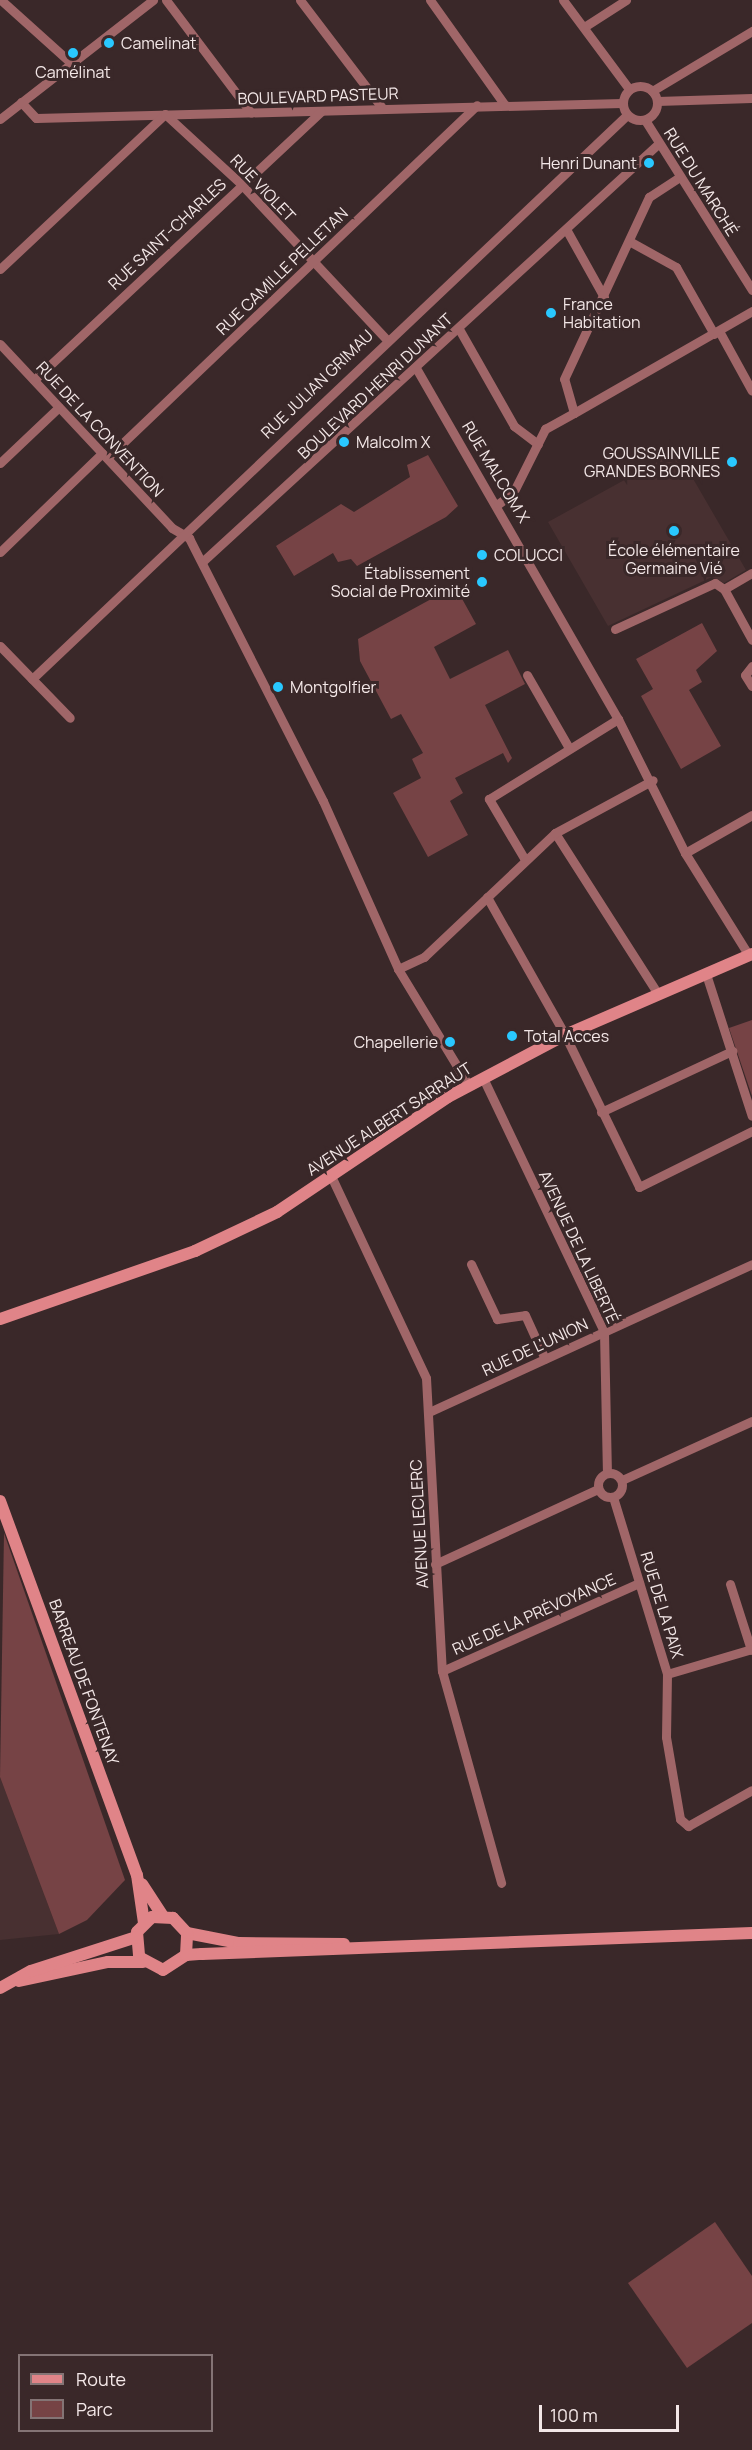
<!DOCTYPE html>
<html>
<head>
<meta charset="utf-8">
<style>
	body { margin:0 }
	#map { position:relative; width:752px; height:2450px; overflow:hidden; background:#3a2829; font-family:Manrope,sans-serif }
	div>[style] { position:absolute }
	.built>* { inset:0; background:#483031 }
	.green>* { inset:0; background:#764345 }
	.street>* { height:9px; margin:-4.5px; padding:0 4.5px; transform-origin:4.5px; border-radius:4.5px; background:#a06668 }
	.street>.ring { margin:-4.5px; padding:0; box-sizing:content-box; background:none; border:9px solid #a06668; border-radius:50% }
	.secondary>* { height:12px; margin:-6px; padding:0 6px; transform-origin:6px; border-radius:6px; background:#e08488 }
	.dots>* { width:16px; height:16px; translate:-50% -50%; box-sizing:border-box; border:3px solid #3a2829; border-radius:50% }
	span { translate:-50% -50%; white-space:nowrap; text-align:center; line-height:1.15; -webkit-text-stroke:6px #3a2829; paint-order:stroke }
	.poi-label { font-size:16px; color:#f3e7e7 }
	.left { translate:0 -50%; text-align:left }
	.right { translate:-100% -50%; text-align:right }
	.street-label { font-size:16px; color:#f3e7e7 }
	.legend { position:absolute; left:18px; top:2354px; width:195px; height:78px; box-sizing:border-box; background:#3a2829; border:2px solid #847475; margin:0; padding:8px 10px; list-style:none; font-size:18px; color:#f3e7e7 }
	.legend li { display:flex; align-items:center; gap:12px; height:30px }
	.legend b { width:30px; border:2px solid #847475 }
	.scale { position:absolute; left:539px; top:2405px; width:140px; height:27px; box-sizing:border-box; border:3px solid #f3e7e7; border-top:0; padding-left:8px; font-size:18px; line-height:21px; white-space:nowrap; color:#f3e7e7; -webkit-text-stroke:4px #3a2829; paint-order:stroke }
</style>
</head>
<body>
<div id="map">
	<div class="built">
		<div style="clip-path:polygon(677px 451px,746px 570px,724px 583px,712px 577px,608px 626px,548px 522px)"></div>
		<div style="clip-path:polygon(0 1777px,59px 1934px,0 1940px)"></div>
	</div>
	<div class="green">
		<div style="clip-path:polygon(428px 455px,458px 506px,446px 517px,357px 566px,351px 559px,338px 562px,333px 553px,294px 576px,276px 546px,341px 504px,354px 512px,410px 477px,407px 465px)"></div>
		<div style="clip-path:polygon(455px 586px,476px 624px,434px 647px,450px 679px,508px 650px,525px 684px,485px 705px,512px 758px,508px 763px,503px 753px,455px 778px,463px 793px,450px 801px,468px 835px,428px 857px,393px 793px,421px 778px,412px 759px,423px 753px,401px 714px,391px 719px,360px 661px,358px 639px)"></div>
		<div style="clip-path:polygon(702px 623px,717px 651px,696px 670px,702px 682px,689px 690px,721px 746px,681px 769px,641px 696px,653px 689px,636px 659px)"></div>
		<div style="clip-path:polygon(752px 1020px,752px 1096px,729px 1028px)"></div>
		<div style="clip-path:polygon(4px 1533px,125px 1880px,87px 1920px,59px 1934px,0 1777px)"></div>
		<div style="clip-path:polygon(715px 2222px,752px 2276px,752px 2323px,687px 2368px,628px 2283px)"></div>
	</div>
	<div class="street">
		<div style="left:1px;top:0;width:94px;rotate:42deg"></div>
		<div style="left:166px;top:0;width:141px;rotate:53deg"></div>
		<div style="left:300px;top:0;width:137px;rotate:52.7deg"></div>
		<div style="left:430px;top:0;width:129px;rotate:54.5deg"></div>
		<div style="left:563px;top:0;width:111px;rotate:53.4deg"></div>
		<div style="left:584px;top:27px;width:50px;rotate:-32.7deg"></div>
		<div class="ring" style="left:623px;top:86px;width:25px;height:25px"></div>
		<div style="left:652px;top:91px;width:117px;rotate:-31deg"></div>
		<div style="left:657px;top:101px;width:95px;rotate:-1.8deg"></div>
		<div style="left:21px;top:102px;width:22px;rotate:47deg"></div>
		<div style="left:36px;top:118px;width:586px;rotate:-1.47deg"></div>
		<div style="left:0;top:119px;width:194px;rotate:-37.9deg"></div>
		<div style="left:645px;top:120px;width:201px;rotate:57.8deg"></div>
		<div style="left:566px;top:229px;width:78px;rotate:60.8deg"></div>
		<div style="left:629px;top:241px;width:54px;rotate:29deg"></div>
		<div style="left:676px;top:267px;width:77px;rotate:60.4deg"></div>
		<div style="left:0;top:269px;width:226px;rotate:-43.2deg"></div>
		<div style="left:165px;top:114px;width:103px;rotate:42.6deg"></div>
		<div style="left:241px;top:184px;width:212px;rotate:46.9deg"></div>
		<div style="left:459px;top:329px;width:112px;rotate:60.4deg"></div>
		<div style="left:514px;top:426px;width:30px;rotate:37deg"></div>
		<div style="left:719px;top:331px;width:68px;rotate:61.2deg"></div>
		<div style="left:0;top:344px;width:252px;rotate:46.9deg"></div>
		<div style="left:172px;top:528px;width:20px;rotate:30deg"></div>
		<div style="left:189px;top:538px;width:295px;rotate:63deg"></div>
		<div style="left:323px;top:801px;width:184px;rotate:65.9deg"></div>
		<div style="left:398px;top:969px;width:137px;rotate:58.7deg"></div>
		<div style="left:416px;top:368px;width:405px;rotate:60.1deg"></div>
		<div style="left:34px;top:380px;width:393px;rotate:-43.1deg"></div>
		<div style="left:574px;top:413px;width:205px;rotate:-29.8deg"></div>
		<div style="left:107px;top:458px;width:511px;rotate:-43.65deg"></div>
		<div style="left:0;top:463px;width:81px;rotate:-43.5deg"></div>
		<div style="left:498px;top:504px;width:19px;rotate:-36deg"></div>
		<div style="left:513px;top:493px;width:72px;rotate:-63.4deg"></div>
		<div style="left:545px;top:429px;width:33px;rotate:-29deg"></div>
		<div style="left:574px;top:413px;width:35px;rotate:-106deg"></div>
		<div style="left:564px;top:379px;width:201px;rotate:-65deg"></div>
		<div style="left:649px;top:197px;width:37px;rotate:-33deg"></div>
		<div style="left:0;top:552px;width:142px;rotate:-44.1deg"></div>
		<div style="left:202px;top:562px;width:619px;rotate:-42.51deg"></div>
		<div style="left:724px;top:589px;width:32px;rotate:-30deg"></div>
		<div style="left:615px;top:629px;width:110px;rotate:-24.7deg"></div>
		<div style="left:715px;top:583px;width:11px;rotate:34deg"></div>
		<div style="left:724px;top:589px;width:58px;rotate:61.2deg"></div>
		<div style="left:0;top:646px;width:100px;rotate:45.8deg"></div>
		<div style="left:752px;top:666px;width:11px;rotate:128deg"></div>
		<div style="left:745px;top:675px;width:13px;rotate:58deg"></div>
		<div style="left:527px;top:675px;width:84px;rotate:60.1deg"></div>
		<div style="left:32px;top:679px;width:820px;rotate:-43.47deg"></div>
		<div style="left:555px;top:833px;width:191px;rotate:57.4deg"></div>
		<div style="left:685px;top:853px;width:77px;rotate:-29.6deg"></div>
		<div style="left:524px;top:858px;width:69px;rotate:-120.7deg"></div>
		<div style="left:489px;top:799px;width:152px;rotate:-31.8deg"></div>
		<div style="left:618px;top:719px;width:150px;rotate:63.4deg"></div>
		<div style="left:685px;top:853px;width:121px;rotate:58.1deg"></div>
		<div style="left:487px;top:897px;width:159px;rotate:60.5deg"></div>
		<div style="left:565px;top:1035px;width:169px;rotate:64deg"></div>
		<div style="left:639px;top:1187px;width:126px;rotate:-26.4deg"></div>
		<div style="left:398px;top:969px;width:29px;rotate:-25deg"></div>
		<div style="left:424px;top:957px;width:180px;rotate:-43.4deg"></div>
		<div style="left:555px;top:833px;width:111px;rotate:-28.4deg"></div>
		<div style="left:706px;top:974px;width:149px;rotate:72.1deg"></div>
		<div style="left:483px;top:1078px;width:281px;rotate:64.5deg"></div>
		<div style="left:604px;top:1332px;width:141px;rotate:88.8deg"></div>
		<div style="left:601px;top:1112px;width:145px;rotate:-25deg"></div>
		<div style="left:331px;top:1176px;width:223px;rotate:64.8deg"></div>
		<div style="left:426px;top:1378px;width:293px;rotate:86.9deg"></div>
		<div style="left:442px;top:1671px;width:220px;rotate:74.4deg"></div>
		<div style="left:471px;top:1264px;width:61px;rotate:64.7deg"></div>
		<div style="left:497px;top:1319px;width:28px;rotate:-8deg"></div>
		<div style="left:525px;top:1315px;width:48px;rotate:65.6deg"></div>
		<div style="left:429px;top:1412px;width:355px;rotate:-24.6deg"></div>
		<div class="ring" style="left:598px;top:1473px;width:15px;height:15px"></div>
		<div style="left:622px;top:1480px;width:143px;rotate:-24.4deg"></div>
		<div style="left:613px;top:1497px;width:185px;rotate:73deg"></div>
		<div style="left:667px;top:1674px;width:63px;rotate:90.9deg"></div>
		<div style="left:666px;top:1737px;width:83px;rotate:80.3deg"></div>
		<div style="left:680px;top:1819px;width:11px;rotate:41deg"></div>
		<div style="left:688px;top:1826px;width:73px;rotate:-29.4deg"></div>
		<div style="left:435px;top:1564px;width:179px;rotate:-24.7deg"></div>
		<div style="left:730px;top:1584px;width:69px;rotate:72.3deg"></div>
		<div style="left:442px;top:1671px;width:216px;rotate:-24.1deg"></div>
		<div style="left:667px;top:1674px;width:89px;rotate:-16.4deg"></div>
	</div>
	<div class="secondary">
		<div style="left:0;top:1319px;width:207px;rotate:-19.2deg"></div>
		<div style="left:195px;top:1251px;width:91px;rotate:-25.4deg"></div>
		<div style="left:277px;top:1212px;width:206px;rotate:-33.9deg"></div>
		<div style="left:448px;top:1097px;width:132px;rotate:-27.9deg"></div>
		<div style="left:565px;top:1035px;width:204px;rotate:-23.4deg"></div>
		<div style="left:0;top:1501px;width:398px;rotate:69.9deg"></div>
		<div style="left:137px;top:1875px;width:49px;rotate:81.7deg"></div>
		<div style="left:142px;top:1884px;width:38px;rotate:57deg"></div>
		<div style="left:187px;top:1933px;width:53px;rotate:10.9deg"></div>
		<div style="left:239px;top:1943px;width:105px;rotate:0.5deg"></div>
		<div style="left:186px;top:1955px;width:22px;rotate:-87deg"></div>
		<div style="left:187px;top:1933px;width:21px;rotate:-133deg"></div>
		<div style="left:173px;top:1918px;width:21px;rotate:-177deg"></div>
		<div style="left:152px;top:1917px;width:21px;rotate:135deg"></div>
		<div style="left:137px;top:1932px;width:25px;rotate:85deg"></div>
		<div style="left:139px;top:1957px;width:27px;rotate:28deg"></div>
		<div style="left:163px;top:1970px;width:27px;rotate:-33deg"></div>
		<div style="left:186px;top:1955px;width:16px;rotate:-4deg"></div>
		<div style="left:202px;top:1954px;width:550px;rotate:-2.19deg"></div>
		<div style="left:19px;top:1981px;width:91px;rotate:-12.1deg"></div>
		<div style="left:108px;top:1962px;width:35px"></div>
		<div style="left:0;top:1988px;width:35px;rotate:-29deg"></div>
		<div style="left:31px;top:1971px;width:110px;rotate:-17.9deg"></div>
	</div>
	<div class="dots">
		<div style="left:109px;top:43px;background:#29c8ff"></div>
		<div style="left:73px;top:53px;background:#29c8ff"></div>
		<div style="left:649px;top:163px;background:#29c8ff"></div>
		<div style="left:551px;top:313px;background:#29c8ff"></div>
		<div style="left:344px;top:442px;background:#29c8ff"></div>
		<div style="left:732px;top:462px;background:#29c8ff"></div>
		<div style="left:674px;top:531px;background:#29c8ff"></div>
		<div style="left:482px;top:555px;background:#29c8ff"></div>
		<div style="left:482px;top:582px;background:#29c8ff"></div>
		<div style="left:278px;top:687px;background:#29c8ff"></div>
		<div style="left:512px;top:1036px;background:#29c8ff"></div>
		<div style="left:450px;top:1042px;background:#29c8ff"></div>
	</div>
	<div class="poi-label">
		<span class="left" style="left:121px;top:43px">Camelinat</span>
		<span style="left:73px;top:72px">Camélinat</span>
		<span class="right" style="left:637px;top:163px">Henri Dunant</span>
		<span class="left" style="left:563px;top:313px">France<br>Habitation</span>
		<span class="left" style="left:356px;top:442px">Malcolm X</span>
		<span class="right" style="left:720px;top:462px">GOUSSAINVILLE<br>GRANDES BORNES</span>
		<span style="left:674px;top:559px">École élémentaire<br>Germaine Vié</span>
		<span class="left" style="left:494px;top:555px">COLUCCI</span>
		<span class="right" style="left:470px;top:582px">Établissement<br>Social de Proximité</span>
		<span class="left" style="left:290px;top:687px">Montgolfier</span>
		<span class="left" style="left:524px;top:1036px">Total Acces</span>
		<span class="right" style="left:438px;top:1042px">Chapellerie</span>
	</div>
	<div class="street-label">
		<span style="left:318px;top:96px;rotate:-2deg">BOULEVARD PASTEUR</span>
		<span style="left:701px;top:182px;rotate:58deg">RUE DU MARCHÉ</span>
		<span style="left:263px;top:188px;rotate:46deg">RUE VIOLET</span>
		<span style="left:167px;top:234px;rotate:-43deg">RUE SAINT-CHARLES</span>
		<span style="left:282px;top:271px;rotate:-44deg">RUE CAMILLE PELLETAN</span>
		<span style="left:317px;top:384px;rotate:-44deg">RUE JULIAN GRIMAU</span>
		<span style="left:375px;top:386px;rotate:-43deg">BOULEVARD HENRI DUNANT</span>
		<span style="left:100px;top:429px;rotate:47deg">RUE DE LA CONVENTION</span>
		<span style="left:496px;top:472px;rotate:59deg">RUE MALCOM X</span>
		<span style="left:389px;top:1119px;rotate:-33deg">AVENUE ALBERT SARRAUT</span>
		<span style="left:579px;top:1247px;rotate:65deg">AVENUE DE LA LIBERTÉ</span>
		<span style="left:535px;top:1347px;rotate:-25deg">RUE DE L'UNION</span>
		<span style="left:419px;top:1524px;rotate:-93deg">AVENUE LECLERC</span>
		<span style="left:662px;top:1605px;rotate:73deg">RUE DE LA PAIX</span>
		<span style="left:534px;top:1614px;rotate:-24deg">RUE DE LA PRÉVOYANCE</span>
		<span style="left:84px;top:1682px;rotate:70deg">BARREAU DE FONTENAY</span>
	</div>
	<ul class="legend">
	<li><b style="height:8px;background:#e08488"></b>Route</li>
	<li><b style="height:16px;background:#764345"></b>Parc</li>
	</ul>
	<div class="scale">100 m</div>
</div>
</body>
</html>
